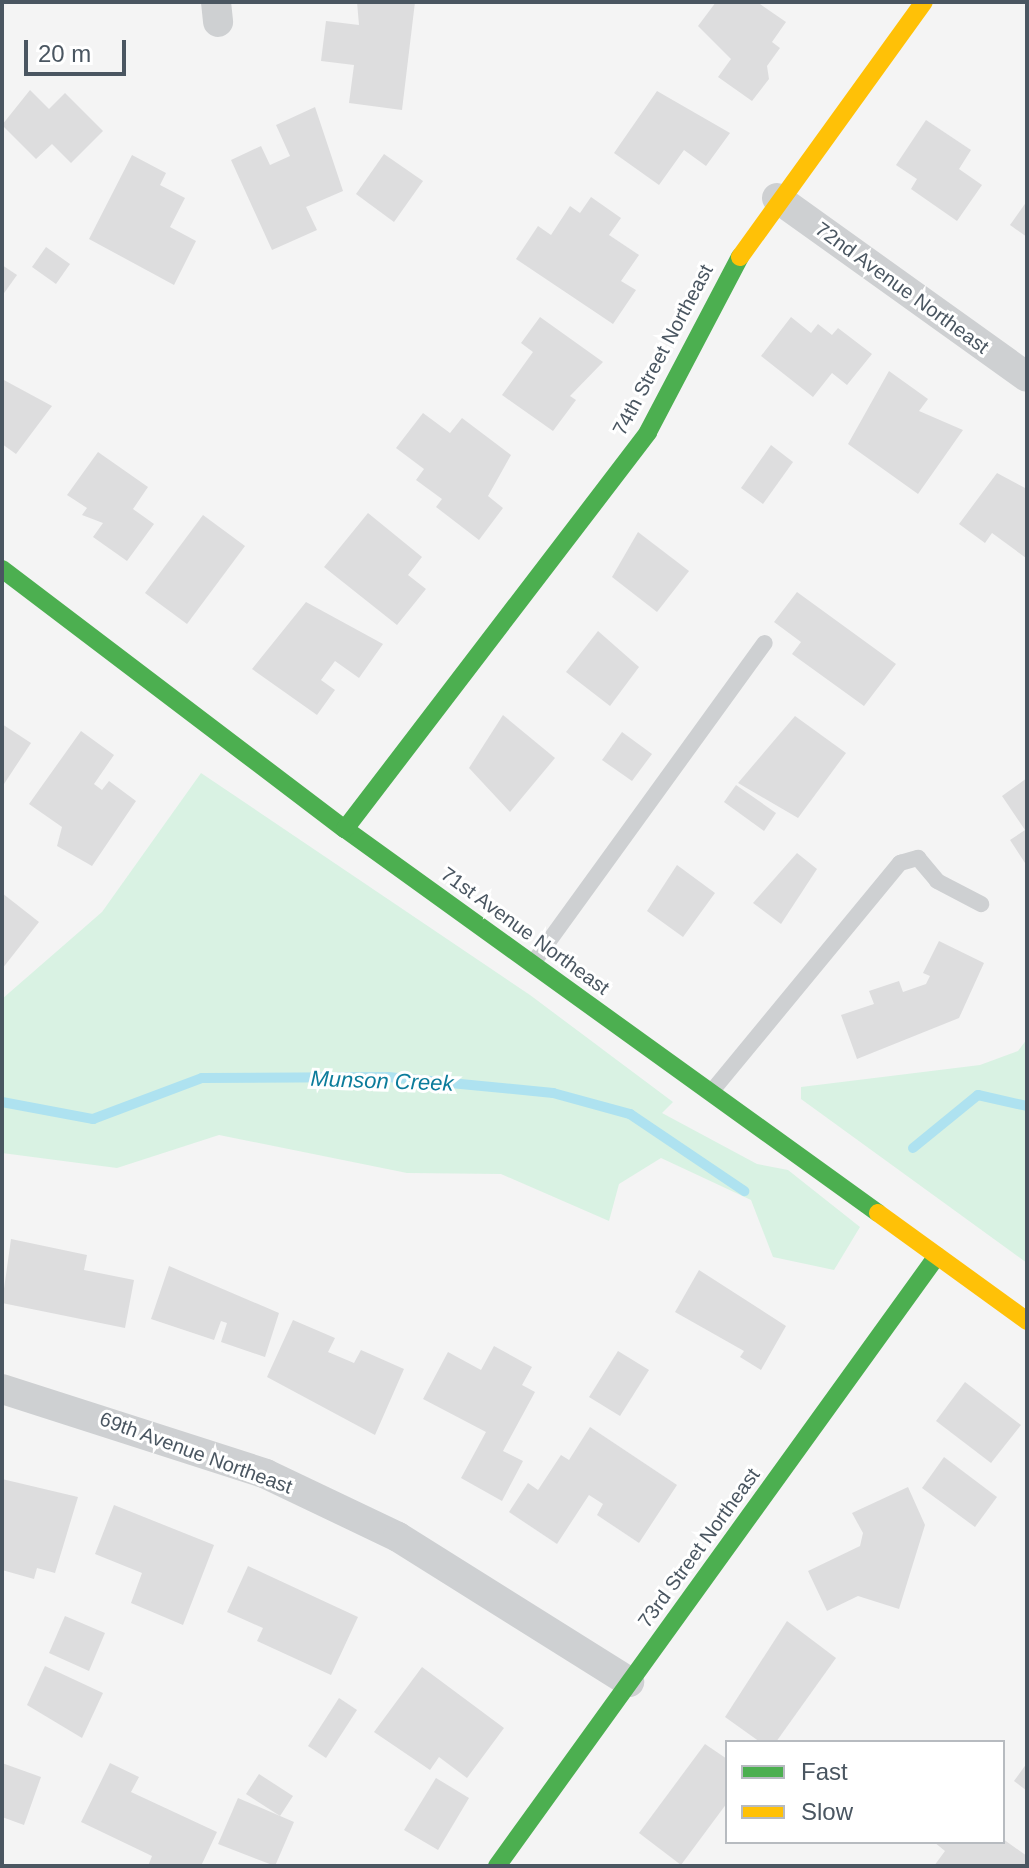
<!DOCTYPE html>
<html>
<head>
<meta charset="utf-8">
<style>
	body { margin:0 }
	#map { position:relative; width:1029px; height:1868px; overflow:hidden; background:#f4f4f4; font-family:Arial,sans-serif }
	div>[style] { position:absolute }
	.green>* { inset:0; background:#d9f2e3 }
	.stream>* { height:10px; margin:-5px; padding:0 5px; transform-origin:5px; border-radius:5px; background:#aee2f0 }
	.building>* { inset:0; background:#ddddde }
	.lane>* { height:16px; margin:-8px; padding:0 8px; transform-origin:8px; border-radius:8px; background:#ced0d2 }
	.street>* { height:30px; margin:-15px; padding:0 15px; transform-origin:15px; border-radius:15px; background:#ced0d2 }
	.fast>* { height:18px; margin:-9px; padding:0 9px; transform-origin:9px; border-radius:9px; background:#4caf50 }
	.slow>* { height:18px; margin:-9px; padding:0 9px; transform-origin:9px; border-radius:9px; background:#ffc107 }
	span { translate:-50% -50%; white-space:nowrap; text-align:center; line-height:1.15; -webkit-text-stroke:6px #fff; paint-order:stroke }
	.street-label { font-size:20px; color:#4a5661 }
	.water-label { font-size:22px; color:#0c7c9b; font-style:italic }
	.frame { position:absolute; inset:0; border:4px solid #4a5661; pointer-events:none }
	.legend { position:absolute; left:725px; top:1740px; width:280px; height:104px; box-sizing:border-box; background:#fff; border:2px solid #b7bbc0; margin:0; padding:10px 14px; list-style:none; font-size:24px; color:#4a5661 }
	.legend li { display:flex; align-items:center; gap:16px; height:40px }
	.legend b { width:40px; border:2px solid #b7bbc0 }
	.scale { position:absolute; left:24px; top:40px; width:102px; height:36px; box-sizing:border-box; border:4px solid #4a5661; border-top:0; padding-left:10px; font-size:24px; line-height:28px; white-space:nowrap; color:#4a5661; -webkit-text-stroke:6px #fff; paint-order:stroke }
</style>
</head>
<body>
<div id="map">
	<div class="green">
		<div style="clip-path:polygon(201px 773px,530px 995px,673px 1102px,662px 1113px,757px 1164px,788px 1170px,860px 1227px,834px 1270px,773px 1257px,751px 1200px,661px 1158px,619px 1184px,609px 1221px,501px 1174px,407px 1173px,219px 1135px,117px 1168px,2px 1153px,2px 999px,102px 912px)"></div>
		<div style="clip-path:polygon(1027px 1039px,1027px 1263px,801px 1099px,801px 1087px,980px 1065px,1018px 1051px)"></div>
	</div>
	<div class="stream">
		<div style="left:2px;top:1102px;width:93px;rotate:10.6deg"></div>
		<div style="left:93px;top:1119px;width:116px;rotate:-20.6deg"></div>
		<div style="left:202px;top:1078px;width:186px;rotate:-0.3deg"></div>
		<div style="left:388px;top:1077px;width:166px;rotate:5.5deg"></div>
		<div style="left:553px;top:1093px;width:80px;rotate:15.3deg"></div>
		<div style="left:630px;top:1114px;width:138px;rotate:34deg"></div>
		<div style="left:913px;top:1148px;width:84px;rotate:-39.2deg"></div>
		<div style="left:978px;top:1095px;width:50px;rotate:12.7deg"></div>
	</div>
	<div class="building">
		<div style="clip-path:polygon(357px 2px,415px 2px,402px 110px,349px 103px,354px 65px,321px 61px,326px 21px,359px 25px)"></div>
		<div style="clip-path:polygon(716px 2px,757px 2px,786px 22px,772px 42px,780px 48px,767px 66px,769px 79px,752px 101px,718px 77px,731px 59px,698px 26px)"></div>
		<div style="clip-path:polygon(30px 90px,49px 109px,65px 93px,103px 131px,71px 163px,52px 144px,36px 159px,2px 125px)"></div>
		<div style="clip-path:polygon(657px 91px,730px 133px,706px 166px,684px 150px,659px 185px,614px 153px)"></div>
		<div style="clip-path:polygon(315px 107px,343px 191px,306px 207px,317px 230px,272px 250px,231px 160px,261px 146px,270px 165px,290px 156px,276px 125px)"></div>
		<div style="clip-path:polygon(926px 120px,971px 150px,959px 169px,982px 185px,957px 221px,911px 189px,917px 179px,896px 165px)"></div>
		<div style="clip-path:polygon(384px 154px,423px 181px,394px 222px,356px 194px)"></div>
		<div style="clip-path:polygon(132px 155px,166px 173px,160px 185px,185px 198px,170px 227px,196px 241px,174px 285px,89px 239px)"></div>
		<div style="clip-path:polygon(591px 197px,621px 218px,609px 235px,639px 255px,621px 281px,636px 290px,613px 324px,516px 259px,538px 226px,551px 235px,570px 206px,580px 213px)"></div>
		<div style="clip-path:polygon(1027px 201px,1027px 237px,1010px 225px)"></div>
		<div style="clip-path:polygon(46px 247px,70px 264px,56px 284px,32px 267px)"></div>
		<div style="clip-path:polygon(2px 265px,17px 275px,2px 296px)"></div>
		<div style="clip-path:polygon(540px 317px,603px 362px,570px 396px,576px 400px,553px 431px,502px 395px,533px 352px,521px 343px)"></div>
		<div style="clip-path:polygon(791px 317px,811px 333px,818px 324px,832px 335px,838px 328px,872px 354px,847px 385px,832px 373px,813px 397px,761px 356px)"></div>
		<div style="clip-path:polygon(889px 371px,928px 399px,919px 411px,963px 430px,918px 494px,848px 444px)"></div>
		<div style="clip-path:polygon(2px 379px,52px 406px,16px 454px,2px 444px)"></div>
		<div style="clip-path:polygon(423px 413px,450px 433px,462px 418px,511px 455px,488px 496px,503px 508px,479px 540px,436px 507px,442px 499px,416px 480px,424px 469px,396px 448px)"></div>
		<div style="clip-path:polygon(771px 445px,793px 462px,763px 504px,741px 488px)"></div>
		<div style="clip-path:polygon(98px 452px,148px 487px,133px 509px,154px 524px,127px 561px,93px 537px,103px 523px,82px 515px,87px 508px,67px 495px)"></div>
		<div style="clip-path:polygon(997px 473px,1027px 489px,1026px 558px,992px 533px,985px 543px,959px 524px)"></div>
		<div style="clip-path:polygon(368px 513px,422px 557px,408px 575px,426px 589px,397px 625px,324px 567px)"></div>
		<div style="clip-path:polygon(203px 515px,245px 546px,187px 624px,145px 593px)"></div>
		<div style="clip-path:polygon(638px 532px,689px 571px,657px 612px,612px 577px)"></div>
		<div style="clip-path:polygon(797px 592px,896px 664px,864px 706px,792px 654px,801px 642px,774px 622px)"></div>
		<div style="clip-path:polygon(306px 602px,383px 644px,359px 678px,335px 661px,321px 680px,335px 690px,317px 715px,252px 669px)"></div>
		<div style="clip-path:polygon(598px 631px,639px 667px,610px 706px,566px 672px)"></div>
		<div style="clip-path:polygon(503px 715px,555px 758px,510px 812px,469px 768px)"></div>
		<div style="clip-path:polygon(795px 716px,846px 753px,798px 818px,738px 783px)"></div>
		<div style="clip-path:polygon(2px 724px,31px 743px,2px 787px)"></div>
		<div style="clip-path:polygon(81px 731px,114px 755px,94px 784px,102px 790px,109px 781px,136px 801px,92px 866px,57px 846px,62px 827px,29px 804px)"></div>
		<div style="clip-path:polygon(622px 732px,652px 754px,632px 781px,602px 760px)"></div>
		<div style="clip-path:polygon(1027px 778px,1027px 866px,1010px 840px,1025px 830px,1002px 796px)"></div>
		<div style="clip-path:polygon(736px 785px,776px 813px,764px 831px,724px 802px)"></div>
		<div style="clip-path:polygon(797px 853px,817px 869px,781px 924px,753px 903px)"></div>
		<div style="clip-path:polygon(677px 865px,715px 893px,683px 937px,647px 911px)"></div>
		<div style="clip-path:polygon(2px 893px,39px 922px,2px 969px)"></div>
		<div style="clip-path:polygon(939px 941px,984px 963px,959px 1018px,857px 1059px,841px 1015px,874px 1004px,869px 991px,899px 981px,903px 992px,926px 984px,930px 976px,923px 973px)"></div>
		<div style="clip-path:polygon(11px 1239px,87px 1255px,84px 1270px,134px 1280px,125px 1328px,2px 1303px)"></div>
		<div style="clip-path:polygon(169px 1266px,279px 1313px,265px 1357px,221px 1342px,227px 1323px,221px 1321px,214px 1340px,151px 1319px)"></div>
		<div style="clip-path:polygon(699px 1270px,786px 1326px,761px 1370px,740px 1357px,744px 1351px,675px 1312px)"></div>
		<div style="clip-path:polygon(293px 1320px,335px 1338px,328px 1352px,354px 1363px,361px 1350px,404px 1369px,375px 1435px,267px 1377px)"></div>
		<div style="clip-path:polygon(494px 1346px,532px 1367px,522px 1385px,535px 1392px,503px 1451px,523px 1461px,502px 1501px,461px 1478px,486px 1432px,423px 1399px,448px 1352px,481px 1370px)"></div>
		<div style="clip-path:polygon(618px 1351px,649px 1370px,620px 1416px,589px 1397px)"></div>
		<div style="clip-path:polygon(965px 1382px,1021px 1425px,991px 1463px,936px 1421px)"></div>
		<div style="clip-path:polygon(590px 1427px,677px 1485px,639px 1543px,597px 1515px,603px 1504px,589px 1495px,557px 1544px,509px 1512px,528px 1483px,538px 1490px,561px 1455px,569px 1460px)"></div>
		<div style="clip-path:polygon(944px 1457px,997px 1497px,975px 1527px,922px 1488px)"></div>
		<div style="clip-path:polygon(2px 1479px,78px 1497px,55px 1573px,37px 1568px,34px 1579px,2px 1570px)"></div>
		<div style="clip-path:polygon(908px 1487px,925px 1525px,899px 1609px,858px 1596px,827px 1611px,808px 1571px,860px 1546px,863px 1533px,852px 1513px)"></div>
		<div style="clip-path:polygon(114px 1505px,214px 1545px,183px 1625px,131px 1603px,142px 1573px,95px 1554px)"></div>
		<div style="clip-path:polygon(248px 1566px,358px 1617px,331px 1675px,257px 1641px,263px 1628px,227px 1612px)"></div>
		<div style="clip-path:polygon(65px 1616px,105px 1633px,89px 1671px,49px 1653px)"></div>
		<div style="clip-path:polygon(787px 1621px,836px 1658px,776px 1742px,760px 1742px,725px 1717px)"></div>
		<div style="clip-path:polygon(45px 1666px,103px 1693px,82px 1738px,27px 1705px)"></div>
		<div style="clip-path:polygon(422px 1667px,504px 1728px,467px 1778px,439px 1757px,430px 1770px,374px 1732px)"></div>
		<div style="clip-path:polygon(339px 1698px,357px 1710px,326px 1758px,308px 1746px)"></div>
		<div style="clip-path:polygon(705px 1744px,727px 1759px,727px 1803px,681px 1865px,639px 1833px)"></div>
		<div style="clip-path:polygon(2px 1763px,41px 1777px,24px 1825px,2px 1817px)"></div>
		<div style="clip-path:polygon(110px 1763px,139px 1777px,131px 1792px,217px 1832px,201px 1866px,148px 1866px,152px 1856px,81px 1822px)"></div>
		<div style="clip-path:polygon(1027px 1763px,1027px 1791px,1014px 1781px)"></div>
		<div style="clip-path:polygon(259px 1774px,293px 1796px,280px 1816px,246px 1794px)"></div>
		<div style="clip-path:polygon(436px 1778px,469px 1798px,438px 1850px,404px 1830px)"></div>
		<div style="clip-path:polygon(238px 1798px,294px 1822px,275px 1866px,218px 1844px)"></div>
		<div style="clip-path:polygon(1003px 1839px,1027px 1856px,1027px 1866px,934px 1866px,945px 1851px,934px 1842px)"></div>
	</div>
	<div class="lane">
		<div style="left:533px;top:963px;width:395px;rotate:-54.1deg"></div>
		<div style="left:712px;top:1091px;width:296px;rotate:-50.5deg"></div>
		<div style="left:900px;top:863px;width:19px;rotate:-16deg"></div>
		<div style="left:918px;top:858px;width:30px;rotate:50deg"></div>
		<div style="left:937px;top:881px;width:50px;rotate:27.6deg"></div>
	</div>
	<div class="street">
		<div style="left:216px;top:2px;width:20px;rotate:84deg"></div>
		<div style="left:777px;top:198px;width:307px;rotate:35.6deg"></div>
		<div style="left:2px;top:1389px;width:277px;rotate:17.8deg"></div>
		<div style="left:266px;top:1474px;width:146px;rotate:25.5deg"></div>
		<div style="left:398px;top:1537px;width:273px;rotate:32.1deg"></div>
	</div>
	<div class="fast">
		<div style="left:2px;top:569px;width:430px;rotate:37.2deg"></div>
		<div style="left:345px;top:829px;width:657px;rotate:35.77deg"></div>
		<div style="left:345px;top:829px;width:499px;rotate:-52.6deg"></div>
		<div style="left:648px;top:432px;width:198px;rotate:-62.3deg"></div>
		<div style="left:497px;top:1866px;width:752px;rotate:-54.2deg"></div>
	</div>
	<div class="slow">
		<div style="left:740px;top:257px;width:314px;rotate:-54.2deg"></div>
		<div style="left:878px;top:1213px;width:184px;rotate:35.9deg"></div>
	</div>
	<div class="street-label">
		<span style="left:902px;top:288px;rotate:36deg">72nd Avenue Northeast</span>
		<span style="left:663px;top:350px;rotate:-62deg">74th Street Northeast</span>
		<span style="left:525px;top:931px;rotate:36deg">71st Avenue Northeast</span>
		<span style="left:196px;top:1453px;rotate:20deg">69th Avenue Northeast</span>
		<span style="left:699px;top:1548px;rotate:-54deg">73rd Street Northeast</span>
	</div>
	<div class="water-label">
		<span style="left:382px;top:1081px;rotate:2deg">Munson Creek</span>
	</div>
	<div class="frame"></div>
	<ul class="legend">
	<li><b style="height:10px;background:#4caf50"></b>Fast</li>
	<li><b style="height:10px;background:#ffc107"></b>Slow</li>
	</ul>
	<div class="scale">20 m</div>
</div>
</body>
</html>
